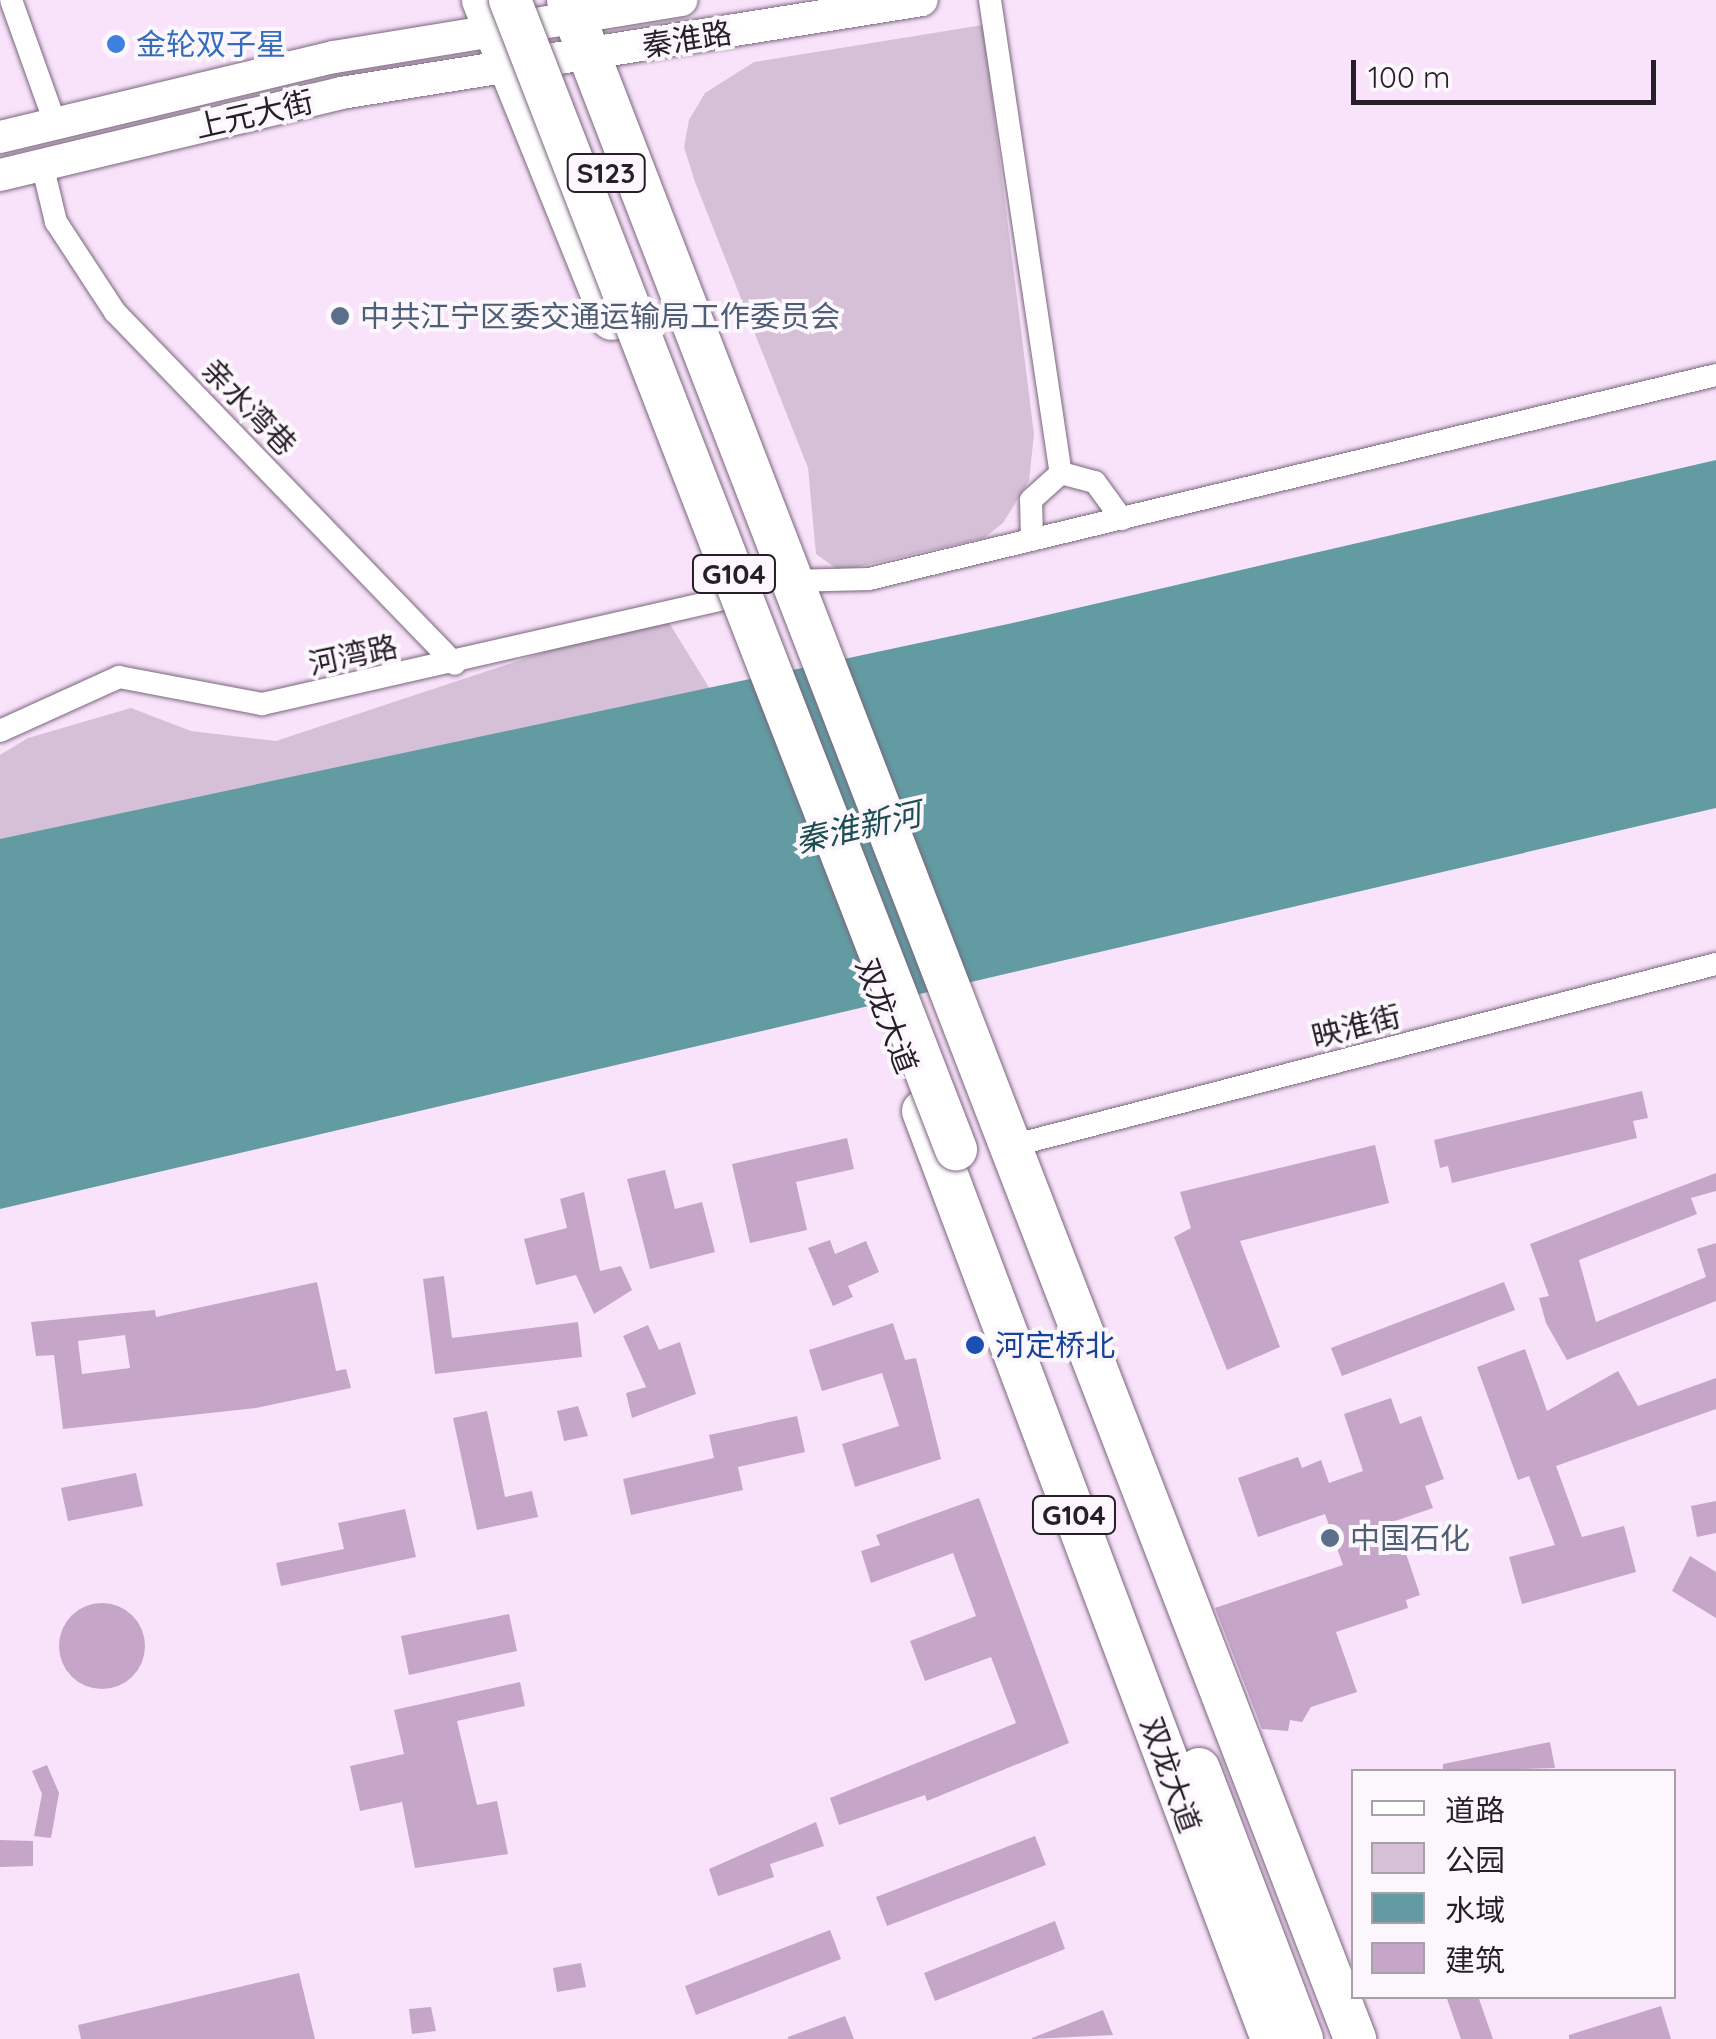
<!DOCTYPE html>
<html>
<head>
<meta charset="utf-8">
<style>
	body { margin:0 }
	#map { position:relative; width:1716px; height:2039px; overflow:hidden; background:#f9e3fb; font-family:Quicksand,"Noto Sans SC",sans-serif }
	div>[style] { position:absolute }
	.green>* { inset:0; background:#d5c0d7 }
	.water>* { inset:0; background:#629ca2 }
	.building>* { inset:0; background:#c5a6c9 }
	.round { border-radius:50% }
	.roads { filter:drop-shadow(0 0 2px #79667c) drop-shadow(0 0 2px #79667c) }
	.street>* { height:22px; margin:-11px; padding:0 11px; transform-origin:11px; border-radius:11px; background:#fff }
	.secondary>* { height:32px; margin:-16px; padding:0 16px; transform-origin:16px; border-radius:16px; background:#fff }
	.highway>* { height:42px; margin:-21px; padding:0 21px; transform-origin:21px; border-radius:21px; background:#fff }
	.bridges { filter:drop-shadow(0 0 2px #79667c) drop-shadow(0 0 2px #79667c) }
	.highway-bridge>* { height:42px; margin:-21px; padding:0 21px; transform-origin:21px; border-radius:21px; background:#fff }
	.dots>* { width:28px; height:28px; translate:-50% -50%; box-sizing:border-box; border:5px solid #fbf7fc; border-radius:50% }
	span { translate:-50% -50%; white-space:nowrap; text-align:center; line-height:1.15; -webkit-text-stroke:8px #fbf7fc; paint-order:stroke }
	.shield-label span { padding:2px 8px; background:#fbf7fc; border:2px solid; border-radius:8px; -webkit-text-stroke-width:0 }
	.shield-label { font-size:28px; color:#271f28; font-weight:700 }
	.street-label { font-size:30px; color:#271f28 }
	.shop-label { font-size:30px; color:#366cbe }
	.left { translate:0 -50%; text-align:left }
	.service-label { font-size:30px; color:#4e5e75 }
	.transit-label { font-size:30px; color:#164399 }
	.water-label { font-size:32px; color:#1a4e53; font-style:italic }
	.legend { position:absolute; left:1351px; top:1769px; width:325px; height:230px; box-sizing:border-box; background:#fbf7fc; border:2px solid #a6a1a7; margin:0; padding:12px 18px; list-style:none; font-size:30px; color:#271f28 }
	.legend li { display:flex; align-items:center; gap:20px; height:50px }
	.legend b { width:50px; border:2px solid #a6a1a7 }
	.scale { position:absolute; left:1351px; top:60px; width:305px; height:45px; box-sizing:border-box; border:5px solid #271f28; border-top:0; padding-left:12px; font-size:30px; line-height:35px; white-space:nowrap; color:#271f28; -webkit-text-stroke:8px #fbf7fc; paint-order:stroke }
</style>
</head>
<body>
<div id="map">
	<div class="green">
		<div style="clip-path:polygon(983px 25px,1034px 434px,1029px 481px,1003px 523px,984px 538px,840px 571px,816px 554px,808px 468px,695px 182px,684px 147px,689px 120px,705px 93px,754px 62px)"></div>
		<div style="clip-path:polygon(663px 613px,710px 689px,0 854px,0 755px,28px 738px,131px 708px,191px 731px,276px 741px)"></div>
	</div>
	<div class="water">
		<div style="clip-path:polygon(1716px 460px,1716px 808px,0 1209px,0 839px,1008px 624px)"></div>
	</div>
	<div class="building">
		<div style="clip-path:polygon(1642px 1091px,1648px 1118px,1633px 1121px,1637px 1138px,1452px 1183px,1448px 1166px,1440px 1168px,1434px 1140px)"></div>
		<div style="clip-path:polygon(847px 1138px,854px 1169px,796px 1182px,807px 1230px,750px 1243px,732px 1164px)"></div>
		<div style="clip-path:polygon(1375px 1145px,1389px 1203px,1240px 1241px,1280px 1347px,1227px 1370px,1174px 1237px,1191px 1228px,1180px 1192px)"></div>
		<div style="clip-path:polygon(665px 1170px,675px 1209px,702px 1202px,715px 1252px,650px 1269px,627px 1179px)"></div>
		<div style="clip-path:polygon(1716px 1173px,1716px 1191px,1691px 1198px,1697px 1214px,1579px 1260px,1596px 1322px,1706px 1277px,1697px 1249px,1716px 1243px,1716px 1301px,1567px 1360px,1546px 1323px,1539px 1298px,1549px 1296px,1530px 1244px)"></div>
		<div style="clip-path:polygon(584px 1192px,600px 1271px,621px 1266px,632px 1290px,594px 1314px,576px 1275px,536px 1285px,524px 1239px,567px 1228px,560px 1199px)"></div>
		<div style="clip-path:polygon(830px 1240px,835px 1254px,866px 1241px,879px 1272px,848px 1286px,853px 1297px,833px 1306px,808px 1248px)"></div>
		<div style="clip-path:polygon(444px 1276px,452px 1338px,578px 1322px,582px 1357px,435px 1374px,423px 1279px)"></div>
		<div style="clip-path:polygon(evenodd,317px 1282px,336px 1371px,346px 1369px,351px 1388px,256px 1408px,63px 1429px,54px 1355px,36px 1356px,31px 1322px,155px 1310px,156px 1317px,317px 1282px,125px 1335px,130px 1368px,82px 1374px,78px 1341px,125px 1335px)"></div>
		<div style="clip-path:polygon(1504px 1282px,1515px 1310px,1342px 1376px,1331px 1348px)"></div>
		<div style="clip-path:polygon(893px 1323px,905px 1360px,916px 1358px,941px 1459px,855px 1487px,842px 1444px,899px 1426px,882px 1373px,822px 1391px,809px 1350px)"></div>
		<div style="clip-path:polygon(648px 1325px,659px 1350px,680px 1342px,696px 1394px,632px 1418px,626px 1393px,646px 1387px,623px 1336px)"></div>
		<div style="clip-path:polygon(1525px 1349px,1547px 1411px,1618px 1371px,1638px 1406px,1716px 1378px,1716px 1409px,1556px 1466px,1582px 1537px,1624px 1526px,1636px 1572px,1522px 1604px,1509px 1557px,1555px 1545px,1529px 1476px,1518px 1480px,1477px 1367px)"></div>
		<div style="clip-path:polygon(1391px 1398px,1400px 1424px,1421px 1416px,1444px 1479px,1425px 1486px,1433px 1508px,1395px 1521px,1420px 1595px,1406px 1600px,1408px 1608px,1336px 1632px,1357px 1692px,1311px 1707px,1302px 1722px,1290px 1720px,1288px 1731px,1262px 1729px,1215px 1608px,1343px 1565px,1325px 1514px,1258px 1537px,1238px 1478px,1298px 1457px,1302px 1468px,1321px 1460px,1329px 1483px,1363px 1471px,1344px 1414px)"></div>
		<div style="clip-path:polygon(578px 1406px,588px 1436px,564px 1441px,557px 1411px)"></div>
		<div style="clip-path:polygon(487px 1411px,505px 1497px,532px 1491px,538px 1517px,477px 1530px,453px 1418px)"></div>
		<div style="clip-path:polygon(797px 1416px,805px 1452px,738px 1467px,743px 1490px,631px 1515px,623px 1479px,714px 1458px,709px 1435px)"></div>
		<div style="clip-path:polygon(136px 1473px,143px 1506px,68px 1521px,61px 1488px)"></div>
		<div style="clip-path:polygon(979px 1498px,1069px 1743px,927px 1801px,925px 1795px,839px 1825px,830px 1798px,1016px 1723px,991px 1657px,925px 1681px,910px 1641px,976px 1616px,953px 1553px,871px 1583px,861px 1551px,880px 1545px,876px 1535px)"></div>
		<div style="clip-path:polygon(1716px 1501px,1716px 1533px,1697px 1537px,1691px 1506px)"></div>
		<div style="clip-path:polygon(405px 1509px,416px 1557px,281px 1586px,276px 1563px,344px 1549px,338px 1523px)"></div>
		<div style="clip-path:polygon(1690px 1556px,1716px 1572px,1716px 1618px,1672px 1591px)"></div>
		<div class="round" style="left:59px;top:1603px;width:86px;height:86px"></div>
		<div style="clip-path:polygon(509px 1614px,517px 1651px,409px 1675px,401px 1636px)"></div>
		<div style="clip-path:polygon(520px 1682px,525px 1706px,457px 1721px,477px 1805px,497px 1801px,508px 1854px,415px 1868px,402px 1802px,360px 1811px,350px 1766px,404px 1754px,394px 1710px)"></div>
		<div style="clip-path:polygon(1550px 1742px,1555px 1768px,1443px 1772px,1443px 1764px)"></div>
		<div style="clip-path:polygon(47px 1765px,59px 1793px,51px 1838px,34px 1836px,42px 1794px,32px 1771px)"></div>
		<div style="clip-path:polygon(816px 1822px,824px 1846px,770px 1864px,774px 1877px,718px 1896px,709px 1869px)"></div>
		<div style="clip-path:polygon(1035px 1836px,1046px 1865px,887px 1926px,876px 1897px)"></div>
		<div style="clip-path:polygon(0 1840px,33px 1841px,33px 1866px,0 1867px)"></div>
		<div style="clip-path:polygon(1055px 1921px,1065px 1949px,935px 2001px,924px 1973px)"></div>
		<div style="clip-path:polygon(830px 1930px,841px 1959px,696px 2015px,685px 1986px)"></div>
		<div style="clip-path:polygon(581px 1963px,586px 1987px,557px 1992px,553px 1968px)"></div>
		<div style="clip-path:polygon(299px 1973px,315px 2039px,81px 2039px,78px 2025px)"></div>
		<div style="clip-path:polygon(1446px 1996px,1478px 1996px,1493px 2039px,1461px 2039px)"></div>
		<div style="clip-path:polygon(1661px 2006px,1671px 2039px,1569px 2039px,1569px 2035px)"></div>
		<div style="clip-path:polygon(431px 2007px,436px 2031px,412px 2034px,409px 2009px)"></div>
		<div style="clip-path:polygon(1103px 2010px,1113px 2035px,1032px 2039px,1032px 2038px)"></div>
		<div style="clip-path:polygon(845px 2016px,854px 2039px,788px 2039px,788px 2037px)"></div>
	</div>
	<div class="roads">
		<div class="street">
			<div style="left:11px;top:0;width:131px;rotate:70.3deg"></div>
			<div style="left:990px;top:0;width:478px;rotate:81.5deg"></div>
			<div style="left:42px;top:164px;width:60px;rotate:76.4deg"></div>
			<div style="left:56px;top:222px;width:108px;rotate:56.8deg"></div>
			<div style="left:115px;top:312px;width:489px;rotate:46deg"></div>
			<div style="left:1032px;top:540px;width:40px;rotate:-91.4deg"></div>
			<div style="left:1031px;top:500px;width:40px;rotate:-42deg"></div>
			<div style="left:1061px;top:473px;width:35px;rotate:15deg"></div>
			<div style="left:1095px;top:482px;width:46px;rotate:53.9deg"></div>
			<div style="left:790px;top:581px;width:79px;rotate:-1.5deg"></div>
			<div style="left:869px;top:579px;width:871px;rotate:-13.54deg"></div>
			<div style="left:0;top:731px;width:131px;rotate:-24.4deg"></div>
			<div style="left:119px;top:677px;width:146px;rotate:10.7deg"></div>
			<div style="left:262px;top:704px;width:476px;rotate:-12.8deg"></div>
			<div style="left:1011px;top:1146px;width:728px;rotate:-14.48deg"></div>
		</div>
		<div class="secondary">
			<div style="left:0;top:137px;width:343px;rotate:-13.5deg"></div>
			<div style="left:334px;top:57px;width:352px;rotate:-9.3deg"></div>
			<div style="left:0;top:175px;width:351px;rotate:-13.5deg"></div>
			<div style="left:341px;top:93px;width:588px;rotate:-9.09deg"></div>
		</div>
		<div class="highway">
			<div style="left:483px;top:0;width:344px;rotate:68deg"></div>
			<div style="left:568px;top:0;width:2186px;rotate:68.89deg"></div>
			<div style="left:923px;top:1111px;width:991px;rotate:69.39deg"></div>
			<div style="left:1199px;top:1769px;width:289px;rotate:69.1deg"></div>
		</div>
	</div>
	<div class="bridges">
		<div class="highway-bridge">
			<div style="left:510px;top:0;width:1233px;rotate:68.79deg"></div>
		</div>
	</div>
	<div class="dots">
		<div style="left:116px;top:44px;background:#3f7fe0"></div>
		<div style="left:340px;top:316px;background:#5c6f8a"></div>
		<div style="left:975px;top:1345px;background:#1a4fb4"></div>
		<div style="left:1330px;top:1538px;background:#5c6f8a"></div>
	</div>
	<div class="shield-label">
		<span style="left:606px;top:173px">S123</span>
		<span style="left:734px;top:574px">G104</span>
		<span style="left:1074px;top:1515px">G104</span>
	</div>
	<div class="street-label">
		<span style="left:687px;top:39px;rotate:-9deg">秦淮路</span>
		<span style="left:254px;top:114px;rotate:-13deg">上元大街</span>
		<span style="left:249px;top:407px;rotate:46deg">亲水湾巷</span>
		<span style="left:353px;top:655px;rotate:-12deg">河湾路</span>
		<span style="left:887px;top:1016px;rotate:69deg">双龙大道</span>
		<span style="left:1356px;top:1026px;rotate:-14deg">映淮街</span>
		<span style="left:1171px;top:1775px;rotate:70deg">双龙大道</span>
	</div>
	<div class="shop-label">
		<span class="left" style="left:136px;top:44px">金轮双子星</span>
	</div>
	<div class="service-label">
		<span class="left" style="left:360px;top:316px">中共江宁区委交通运输局工作委员会</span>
		<span class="left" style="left:1350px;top:1538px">中国石化</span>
	</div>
	<div class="transit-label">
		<span class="left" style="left:995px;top:1345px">河定桥北</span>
	</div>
	<div class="water-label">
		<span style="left:858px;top:827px;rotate:-13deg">秦淮新河</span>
	</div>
	<ul class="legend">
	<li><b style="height:12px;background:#fff"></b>道路</li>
	<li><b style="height:28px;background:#d5c0d7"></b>公园</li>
	<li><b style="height:28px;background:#629ca2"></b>水域</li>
	<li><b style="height:28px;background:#c5a6c9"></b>建筑</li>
	</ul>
	<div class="scale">100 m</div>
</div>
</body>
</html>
